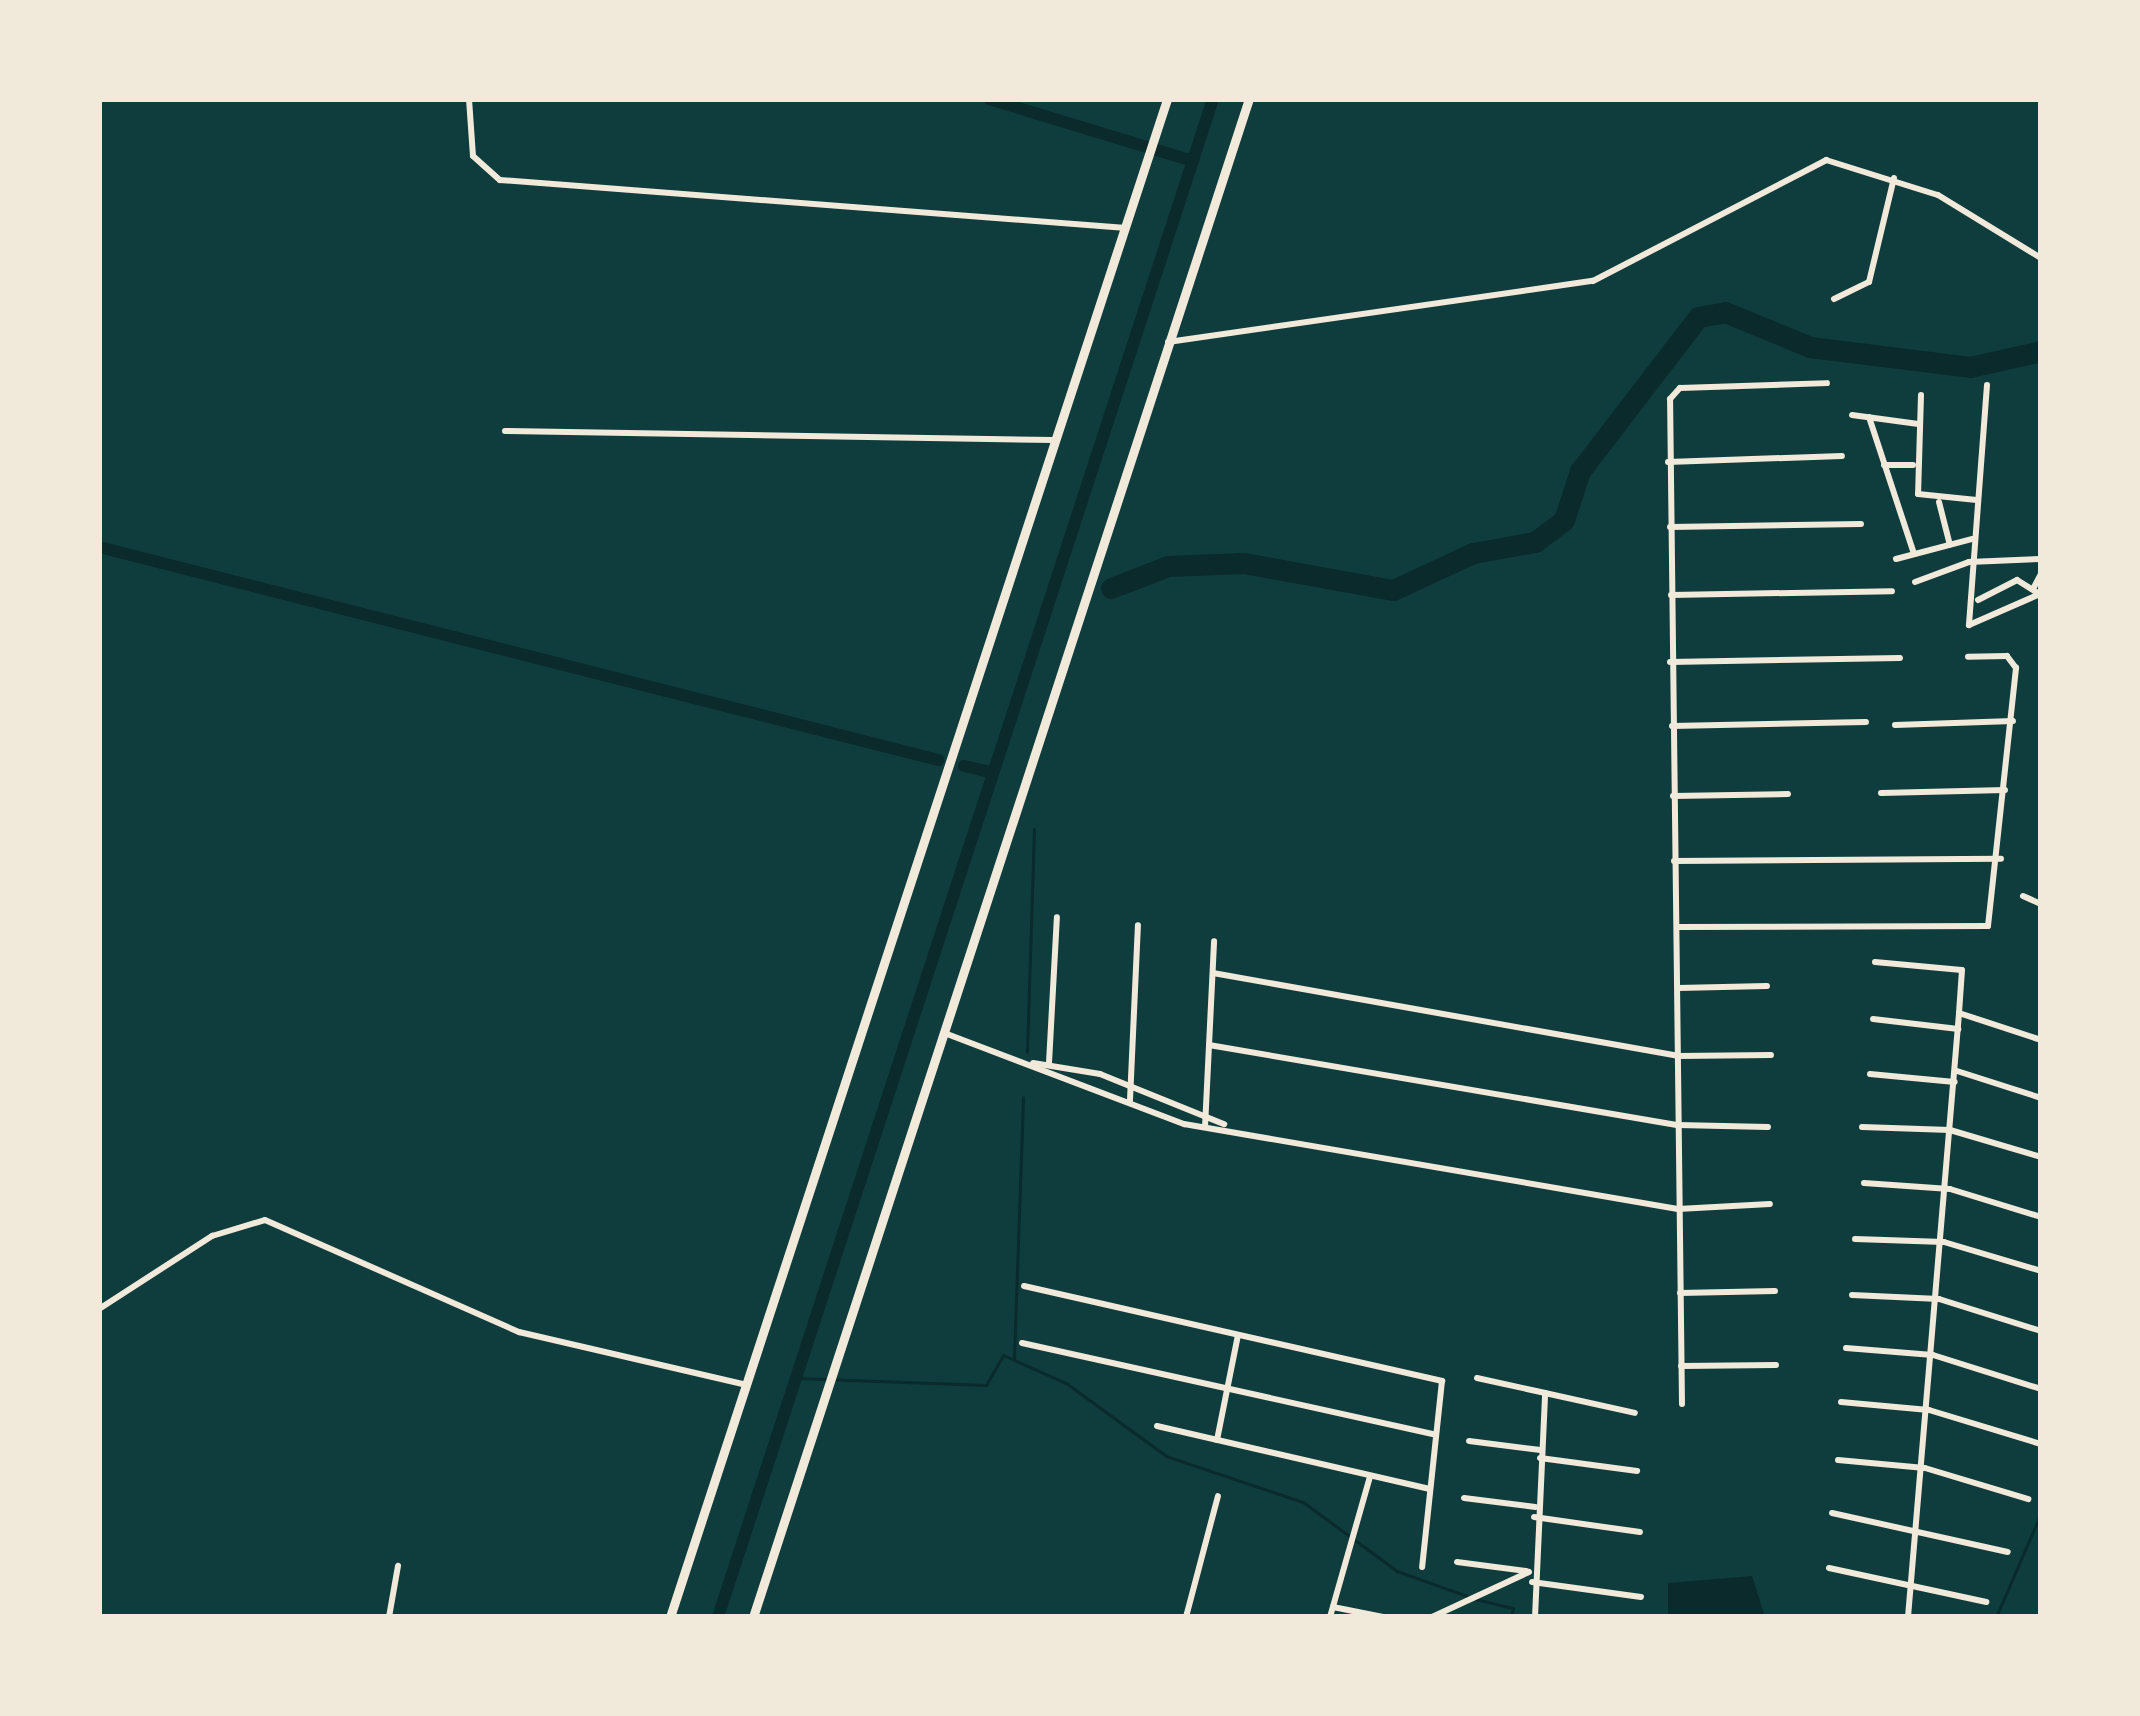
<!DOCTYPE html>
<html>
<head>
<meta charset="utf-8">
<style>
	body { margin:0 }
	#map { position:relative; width:2140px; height:1716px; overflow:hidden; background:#0f3d3e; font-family:"Public Sans",sans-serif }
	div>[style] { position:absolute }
	.water>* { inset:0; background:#0a2a2b }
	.stream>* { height:3px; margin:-1.5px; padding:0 1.5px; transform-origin:1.5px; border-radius:1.5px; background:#0a2a2b }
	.canal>* { height:12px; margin:-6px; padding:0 6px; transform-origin:6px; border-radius:6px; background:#0a2a2b }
	.river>* { height:21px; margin:-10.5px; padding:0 10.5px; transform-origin:10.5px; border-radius:10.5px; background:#0a2a2b }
	.minor>* { height:6px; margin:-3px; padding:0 3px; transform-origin:3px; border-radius:3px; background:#f1e9da }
	.primary>* { height:9px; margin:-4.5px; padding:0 4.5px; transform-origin:4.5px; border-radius:4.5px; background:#f1e9da }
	span { translate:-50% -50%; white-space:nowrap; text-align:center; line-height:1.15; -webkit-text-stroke:10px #f1e9da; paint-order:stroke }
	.frame { position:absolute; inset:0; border:102px solid #f1e9da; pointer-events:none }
</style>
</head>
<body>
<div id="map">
	<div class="water">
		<div style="clip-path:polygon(1752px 1576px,1765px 1617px,1668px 1617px,1668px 1583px)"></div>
	</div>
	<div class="stream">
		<div style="left:1027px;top:1052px;width:223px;rotate:-88.2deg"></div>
		<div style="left:1014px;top:1358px;width:261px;rotate:-88deg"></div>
		<div style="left:796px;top:1378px;width:190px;rotate:2.1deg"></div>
		<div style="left:986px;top:1385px;width:34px;rotate:-60deg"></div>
		<div style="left:1003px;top:1355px;width:69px;rotate:24deg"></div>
		<div style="left:1066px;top:1383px;width:124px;rotate:36.1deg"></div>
		<div style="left:1166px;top:1456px;width:145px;rotate:18.6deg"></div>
		<div style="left:1303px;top:1502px;width:117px;rotate:36.3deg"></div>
		<div style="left:1397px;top:1571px;width:74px;rotate:19.7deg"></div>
		<div style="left:1476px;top:1599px;width:38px;rotate:14deg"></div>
		<div style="left:1513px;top:1608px;width:9px;rotate:103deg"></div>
		<div style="left:1996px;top:1617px;width:113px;rotate:-66.6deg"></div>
	</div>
	<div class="canal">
		<div style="left:989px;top:99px;width:213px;rotate:16.9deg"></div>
		<div style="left:99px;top:547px;width:866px;rotate:14.24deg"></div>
		<div style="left:964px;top:766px;width:26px;rotate:13deg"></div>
		<div style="left:718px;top:1617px;width:1597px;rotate:-71.94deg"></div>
	</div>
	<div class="river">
		<div style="left:1111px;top:588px;width:61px;rotate:-21.1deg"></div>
		<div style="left:1168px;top:566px;width:76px;rotate:-2.3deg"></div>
		<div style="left:1244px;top:563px;width:151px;rotate:10.3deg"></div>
		<div style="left:1393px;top:590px;width:88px;rotate:-24.8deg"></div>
		<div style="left:1473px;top:553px;width:63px;rotate:-10.1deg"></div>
		<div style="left:1535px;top:542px;width:36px;rotate:-37deg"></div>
		<div style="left:1564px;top:520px;width:52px;rotate:-71.9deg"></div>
		<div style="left:1580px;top:471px;width:194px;rotate:-52.5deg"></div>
		<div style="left:1698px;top:317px;width:27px;rotate:-10deg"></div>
		<div style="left:1725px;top:312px;width:92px;rotate:22.4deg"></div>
		<div style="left:1810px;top:347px;width:161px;rotate:7.1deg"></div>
		<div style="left:1970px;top:367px;width:73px;rotate:-12.7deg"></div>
	</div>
	<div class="minor">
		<div style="left:469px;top:99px;width:57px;rotate:86deg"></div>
		<div style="left:473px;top:156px;width:36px;rotate:42deg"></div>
		<div style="left:500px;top:180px;width:628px;rotate:4.38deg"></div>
		<div style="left:1834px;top:299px;width:39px;rotate:-26deg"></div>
		<div style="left:1869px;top:282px;width:107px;rotate:-76.5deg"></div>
		<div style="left:1168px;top:342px;width:429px;rotate:-8.2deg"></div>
		<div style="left:1593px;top:281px;width:263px;rotate:-27.4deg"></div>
		<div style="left:1826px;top:160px;width:117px;rotate:17.4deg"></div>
		<div style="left:1938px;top:195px;width:121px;rotate:31.5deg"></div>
		<div style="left:1987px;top:385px;width:241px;rotate:94.3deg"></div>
		<div style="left:1969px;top:625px;width:77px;rotate:-23.6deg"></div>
		<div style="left:1921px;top:395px;width:99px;rotate:91.7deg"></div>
		<div style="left:1918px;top:494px;width:59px;rotate:5.8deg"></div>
		<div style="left:1852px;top:415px;width:67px;rotate:7.8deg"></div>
		<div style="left:1869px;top:417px;width:144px;rotate:71.8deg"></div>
		<div style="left:505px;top:431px;width:548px;rotate:0.94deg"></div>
		<div style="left:1668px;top:462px;width:174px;rotate:-2deg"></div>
		<div style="left:1884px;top:465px;width:29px"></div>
		<div style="left:1939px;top:502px;width:44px;rotate:75.7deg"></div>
		<div style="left:1670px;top:527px;width:191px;rotate:-0.9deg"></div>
		<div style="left:1896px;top:559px;width:79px;rotate:-14.7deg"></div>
		<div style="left:1915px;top:582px;width:58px;rotate:-20.3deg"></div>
		<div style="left:1969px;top:562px;width:72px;rotate:-2.4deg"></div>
		<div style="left:2033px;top:589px;width:17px;rotate:-62deg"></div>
		<div style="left:1671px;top:595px;width:221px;rotate:-1deg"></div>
		<div style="left:1978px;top:600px;width:44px;rotate:-27.1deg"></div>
		<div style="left:2017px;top:580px;width:28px;rotate:32deg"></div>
		<div style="left:1670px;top:662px;width:230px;rotate:-1deg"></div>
		<div style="left:1895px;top:725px;width:118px;rotate:-1.9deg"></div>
		<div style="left:1672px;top:726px;width:194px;rotate:-1.2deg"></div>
		<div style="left:1881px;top:793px;width:124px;rotate:-1.4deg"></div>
		<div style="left:1673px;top:796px;width:115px;rotate:-1deg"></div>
		<div style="left:1674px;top:861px;width:327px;rotate:-0.4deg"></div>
		<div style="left:2023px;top:896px;width:20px;rotate:24deg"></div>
		<div style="left:1677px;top:927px;width:311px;rotate:-0.2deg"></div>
		<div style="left:1988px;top:926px;width:260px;rotate:-83.8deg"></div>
		<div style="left:2016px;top:668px;width:15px;rotate:-127deg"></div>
		<div style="left:2007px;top:656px;width:39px;rotate:179deg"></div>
		<div style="left:1875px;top:962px;width:87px;rotate:5.3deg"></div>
		<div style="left:1962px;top:970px;width:43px;rotate:94deg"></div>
		<div style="left:1213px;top:973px;width:472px;rotate:10.1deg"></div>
		<div style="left:1678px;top:1056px;width:93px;rotate:-0.6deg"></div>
		<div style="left:1678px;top:988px;width:89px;rotate:-1.3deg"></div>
		<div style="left:1873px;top:1019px;width:86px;rotate:6.7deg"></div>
		<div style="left:947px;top:1034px;width:254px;rotate:20.8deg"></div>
		<div style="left:1184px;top:1124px;width:501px;rotate:9.76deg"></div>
		<div style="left:1678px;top:1209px;width:92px;rotate:-3.1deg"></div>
		<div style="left:1209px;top:1045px;width:476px;rotate:9.7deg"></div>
		<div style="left:1678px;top:1125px;width:90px;rotate:1.3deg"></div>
		<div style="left:1033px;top:1063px;width:68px;rotate:9.3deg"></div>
		<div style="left:1100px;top:1074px;width:134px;rotate:22deg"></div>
		<div style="left:1049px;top:1063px;width:146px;rotate:-86.9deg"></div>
		<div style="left:1957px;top:1071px;width:88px;rotate:17.8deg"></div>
		<div style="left:1870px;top:1074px;width:85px;rotate:5.4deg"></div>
		<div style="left:1130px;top:1100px;width:175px;rotate:-87.4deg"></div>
		<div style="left:1205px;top:1127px;width:186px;rotate:-87.2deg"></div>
		<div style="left:1862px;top:1127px;width:88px;rotate:2deg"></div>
		<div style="left:1950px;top:1130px;width:95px;rotate:16.5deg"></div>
		<div style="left:1864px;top:1183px;width:86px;rotate:4deg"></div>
		<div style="left:1950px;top:1189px;width:95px;rotate:17.1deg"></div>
		<div style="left:1855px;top:1239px;width:89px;rotate:1.9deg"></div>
		<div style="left:1944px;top:1242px;width:101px;rotate:16.6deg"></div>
		<div style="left:1024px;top:1286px;width:429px;rotate:12.8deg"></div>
		<div style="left:1442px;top:1381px;width:187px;rotate:96.1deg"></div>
		<div style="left:1680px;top:1293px;width:95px;rotate:-1.2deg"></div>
		<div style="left:1852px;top:1295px;width:87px;rotate:2.6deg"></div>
		<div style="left:1939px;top:1299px;width:107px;rotate:17.4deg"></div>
		<div style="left:99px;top:1309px;width:135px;rotate:-32.9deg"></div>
		<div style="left:212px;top:1236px;width:55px;rotate:-16.8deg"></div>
		<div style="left:265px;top:1220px;width:278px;rotate:23.8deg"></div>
		<div style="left:519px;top:1332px;width:234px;rotate:13.1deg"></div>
		<div style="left:1022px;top:1343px;width:424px;rotate:12.5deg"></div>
		<div style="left:1846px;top:1348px;width:87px;rotate:4.6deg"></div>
		<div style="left:1933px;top:1355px;width:113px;rotate:17.5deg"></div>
		<div style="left:1681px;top:1366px;width:95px;rotate:-0.6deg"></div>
		<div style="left:1477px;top:1378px;width:70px;rotate:12.4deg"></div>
		<div style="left:1841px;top:1402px;width:88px;rotate:5.2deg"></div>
		<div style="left:1929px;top:1410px;width:117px;rotate:16.9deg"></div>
		<div style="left:1682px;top:1404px;width:1005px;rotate:-90.68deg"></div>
		<div style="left:1670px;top:399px;width:15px;rotate:-48deg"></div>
		<div style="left:1680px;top:388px;width:147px;rotate:-1.9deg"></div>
		<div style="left:1157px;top:1426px;width:280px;rotate:13deg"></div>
		<div style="left:1217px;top:1440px;width:107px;rotate:-78.7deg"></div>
		<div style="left:1469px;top:1441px;width:72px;rotate:7.2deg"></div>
		<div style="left:1540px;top:1458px;width:98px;rotate:7.6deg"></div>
		<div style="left:1838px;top:1460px;width:87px;rotate:5.3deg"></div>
		<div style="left:1925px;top:1468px;width:108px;rotate:16.8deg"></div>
		<div style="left:1464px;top:1498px;width:72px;rotate:7.2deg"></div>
		<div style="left:1832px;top:1513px;width:180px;rotate:12.5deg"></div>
		<div style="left:1534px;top:1517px;width:107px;rotate:8.1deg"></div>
		<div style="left:1457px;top:1562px;width:70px;rotate:7.4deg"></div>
		<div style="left:1829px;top:1568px;width:161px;rotate:12.2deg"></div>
		<div style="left:1532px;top:1582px;width:110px;rotate:7.8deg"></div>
		<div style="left:1333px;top:1607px;width:51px;rotate:11.3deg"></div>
		<div style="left:389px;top:1617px;width:52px;rotate:-80deg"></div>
		<div style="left:1186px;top:1617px;width:125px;rotate:-75.2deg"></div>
		<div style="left:1330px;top:1617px;width:146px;rotate:-74.1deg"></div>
		<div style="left:1432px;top:1617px;width:107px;rotate:-24.9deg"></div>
		<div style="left:1535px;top:1617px;width:224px;rotate:-87.4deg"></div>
		<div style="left:1545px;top:1393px;width:92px;rotate:12.5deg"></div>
		<div style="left:1908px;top:1617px;width:606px;rotate:-85.17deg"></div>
		<div style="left:1959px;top:1013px;width:86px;rotate:18.2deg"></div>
	</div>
	<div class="primary">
		<div style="left:670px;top:1617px;width:1597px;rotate:-71.87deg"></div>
		<div style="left:753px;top:1617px;width:1597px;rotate:-71.91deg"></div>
	</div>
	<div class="frame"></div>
</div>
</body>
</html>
